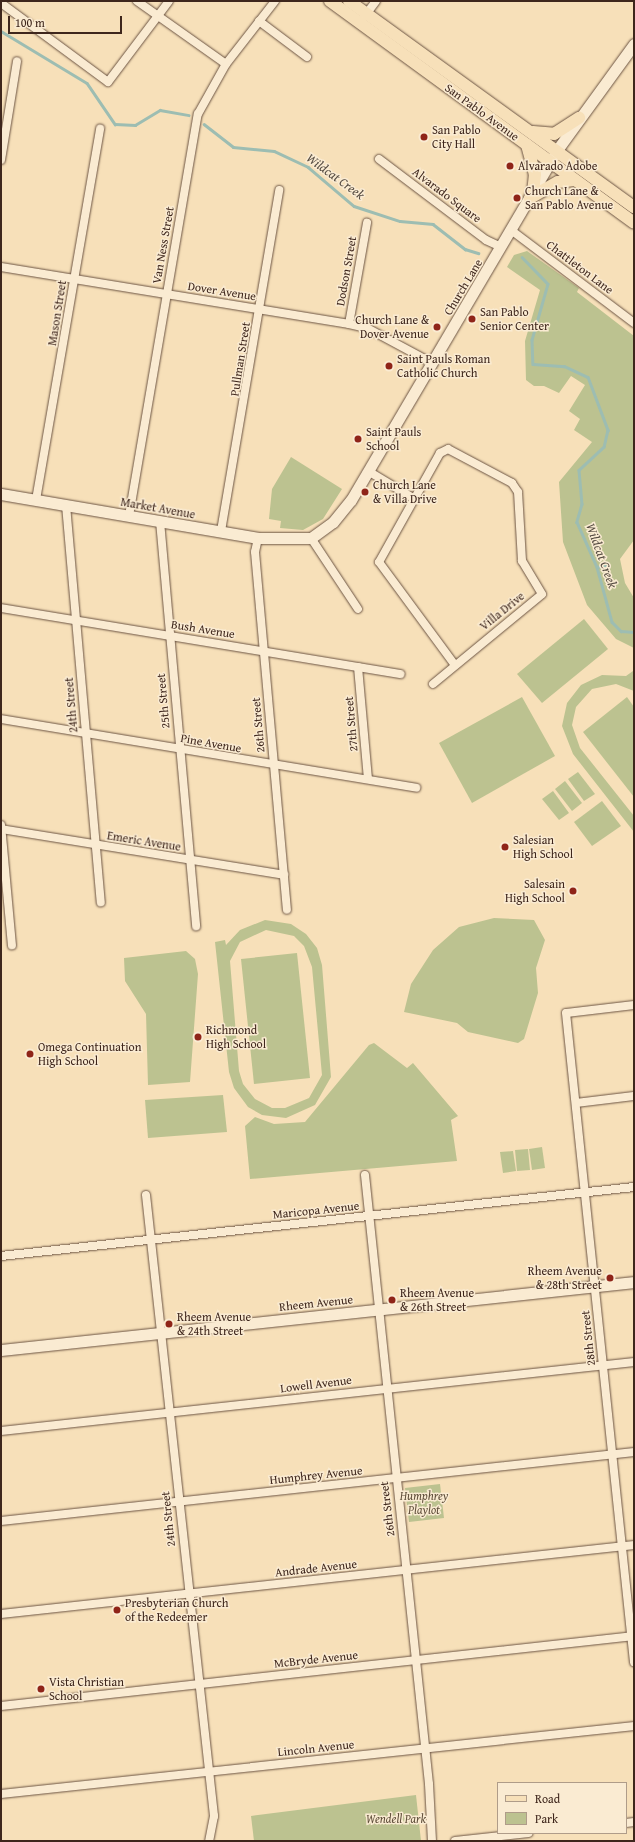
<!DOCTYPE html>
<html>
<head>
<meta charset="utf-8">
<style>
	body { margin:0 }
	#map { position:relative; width:635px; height:1842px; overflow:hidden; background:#f7e0b9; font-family:"Gentium Book Plus",serif }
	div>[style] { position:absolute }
	.green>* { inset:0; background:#bcc290 }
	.stream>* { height:2.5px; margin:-1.25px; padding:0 1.25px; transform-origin:1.25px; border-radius:1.25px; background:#9dbdb2 }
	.roads { filter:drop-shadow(0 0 1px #6c5443) drop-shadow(0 0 1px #6c5443) }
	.street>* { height:8px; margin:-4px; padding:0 4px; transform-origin:4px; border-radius:4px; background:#faebd2 }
	.secondary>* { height:11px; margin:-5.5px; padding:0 5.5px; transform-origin:5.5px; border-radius:5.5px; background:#faebd2 }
	.primary>* { height:12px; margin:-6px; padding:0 6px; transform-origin:6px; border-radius:6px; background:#f7e0b9 }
	.dots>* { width:11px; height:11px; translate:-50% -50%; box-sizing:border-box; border:2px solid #faebd2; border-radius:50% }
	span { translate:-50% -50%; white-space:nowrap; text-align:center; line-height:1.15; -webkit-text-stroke:3px #faebd2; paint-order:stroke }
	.street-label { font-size:12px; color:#3e261c }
	.poi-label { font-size:12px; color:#3e261c }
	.left { translate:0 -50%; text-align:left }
	.right { translate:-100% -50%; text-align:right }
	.park-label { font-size:12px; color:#5e4d39; font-style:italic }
	.water-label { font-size:13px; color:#564c42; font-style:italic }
	.frame { position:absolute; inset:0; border:2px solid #3e261c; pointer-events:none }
	.legend { position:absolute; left:497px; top:1782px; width:130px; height:52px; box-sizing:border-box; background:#faebd2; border:1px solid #af9c89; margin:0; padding:5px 7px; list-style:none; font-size:12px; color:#3e261c }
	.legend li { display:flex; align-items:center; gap:8px; height:20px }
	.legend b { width:20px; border:1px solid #af9c89 }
	.scale { position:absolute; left:8px; top:16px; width:114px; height:18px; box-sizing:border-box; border:2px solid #3e261c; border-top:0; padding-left:5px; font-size:12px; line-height:14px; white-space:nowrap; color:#3e261c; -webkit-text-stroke:3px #faebd2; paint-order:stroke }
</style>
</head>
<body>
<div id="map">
	<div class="green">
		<div style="clip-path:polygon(527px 251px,579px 288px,577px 292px,634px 336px,634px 540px,620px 559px,625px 583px,634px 598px,634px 648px,616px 639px,587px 605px,563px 542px,559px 482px,592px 442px,574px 430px,580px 419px,569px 411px,585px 385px,571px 376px,559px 393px,544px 386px,534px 386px,526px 380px,525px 341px,540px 290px,507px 267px,514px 255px)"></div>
		<div style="clip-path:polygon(291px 457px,342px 489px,323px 519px,303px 530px,280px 528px,281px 521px,269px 519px,272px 489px)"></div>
		<div style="clip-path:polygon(584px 619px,608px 649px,542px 703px,517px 674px)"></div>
		<div style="clip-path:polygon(633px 671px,634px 691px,616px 684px,592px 689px,576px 707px,572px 725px,580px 748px,634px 816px,634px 832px,573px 754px,562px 726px,567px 703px,581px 685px,602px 675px,626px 676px)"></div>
		<div style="clip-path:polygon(522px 697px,555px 756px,472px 803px,439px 743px)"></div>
		<div style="clip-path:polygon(627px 697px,634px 707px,634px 797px,583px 732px)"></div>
		<div style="clip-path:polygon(578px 772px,595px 794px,584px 801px,568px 779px)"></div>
		<div style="clip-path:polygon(565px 781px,582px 803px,572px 811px,555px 789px)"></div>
		<div style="clip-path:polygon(553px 791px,569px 813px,559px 820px,542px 799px)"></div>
		<div style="clip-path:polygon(602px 801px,621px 826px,592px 846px,574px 822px)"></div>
		<div style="clip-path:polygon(494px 918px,534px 920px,545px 940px,536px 968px,538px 993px,524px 1039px,518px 1043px,468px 1032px,457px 1023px,404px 1012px,411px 984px,433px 950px,459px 927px)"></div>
		<div style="clip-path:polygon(evenodd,265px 920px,291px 924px,306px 934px,317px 948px,322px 965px,331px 1077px,315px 1105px,286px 1118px,262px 1115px,248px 1107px,234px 1088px,229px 1072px,215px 942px,225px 940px,226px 945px,240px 930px,265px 920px,266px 930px,294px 936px,304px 946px,312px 967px,322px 1075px,309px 1098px,285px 1108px,272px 1108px,255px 1099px,243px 1084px,239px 1071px,230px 961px,240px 942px,266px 930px)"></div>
		<div style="clip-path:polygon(186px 951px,195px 959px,198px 974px,190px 1082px,148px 1085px,146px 1014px,125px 981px,124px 958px)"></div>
		<div style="clip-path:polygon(297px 953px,310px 1078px,254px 1084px,241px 959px)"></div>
		<div style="clip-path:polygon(374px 1043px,407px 1068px,413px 1063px,458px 1116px,451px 1120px,457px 1161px,250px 1179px,245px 1126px,255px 1117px,274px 1124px,305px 1122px,369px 1045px)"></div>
		<div style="clip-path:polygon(223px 1095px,227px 1132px,148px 1138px,145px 1100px)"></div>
		<div style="clip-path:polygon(542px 1147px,545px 1168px,532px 1170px,529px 1149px)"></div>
		<div style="clip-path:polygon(528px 1149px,530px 1170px,517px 1171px,515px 1150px)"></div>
		<div style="clip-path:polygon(513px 1151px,516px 1171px,503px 1173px,500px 1152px)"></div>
		<div style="clip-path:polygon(440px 1484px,444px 1518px,409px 1522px,405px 1488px)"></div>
		<div style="clip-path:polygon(416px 1795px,421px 1841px,254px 1841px,251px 1816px)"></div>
	</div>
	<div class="stream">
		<div style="left:1px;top:31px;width:100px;rotate:31.2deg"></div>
		<div style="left:87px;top:83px;width:50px;rotate:55.7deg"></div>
		<div style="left:115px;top:124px;width:20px;rotate:3deg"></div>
		<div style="left:135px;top:125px;width:29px;rotate:-31deg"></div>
		<div style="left:160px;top:110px;width:29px;rotate:10deg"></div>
		<div style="left:204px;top:124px;width:37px;rotate:38deg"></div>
		<div style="left:233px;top:147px;width:41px;rotate:5.6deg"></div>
		<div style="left:274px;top:151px;width:38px;rotate:25deg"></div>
		<div style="left:308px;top:167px;width:60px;rotate:40.3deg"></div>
		<div style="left:354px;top:206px;width:48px;rotate:18.1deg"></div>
		<div style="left:400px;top:221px;width:33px;rotate:5deg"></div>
		<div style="left:433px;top:224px;width:41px;rotate:38deg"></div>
		<div style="left:465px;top:249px;width:14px;rotate:17deg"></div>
		<div style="left:522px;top:257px;width:37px;rotate:46deg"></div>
		<div style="left:548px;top:284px;width:58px;rotate:105.9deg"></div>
		<div style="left:532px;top:340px;width:24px;rotate:88deg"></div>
		<div style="left:533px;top:364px;width:31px;rotate:4deg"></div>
		<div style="left:564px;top:366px;width:26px;rotate:25deg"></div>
		<div style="left:588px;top:377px;width:57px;rotate:69.3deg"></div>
		<div style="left:608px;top:430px;width:17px;rotate:103deg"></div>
		<div style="left:604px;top:447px;width:34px;rotate:137deg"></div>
		<div style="left:579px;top:470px;width:34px;rotate:85deg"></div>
		<div style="left:582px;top:504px;width:19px;rotate:106deg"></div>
		<div style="left:577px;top:522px;width:49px;rotate:66deg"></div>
		<div style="left:597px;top:567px;width:57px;rotate:74.7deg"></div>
		<div style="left:612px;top:622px;width:13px;rotate:45deg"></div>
		<div style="left:621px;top:631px;width:13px;rotate:4deg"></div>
		<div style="left:597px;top:567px;width:10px;rotate:-11deg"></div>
	</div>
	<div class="roads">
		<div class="street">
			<div style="left:137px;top:1px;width:109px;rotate:35.3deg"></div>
			<div style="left:1px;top:3px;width:133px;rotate:36.4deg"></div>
			<div style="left:108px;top:82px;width:101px;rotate:-53deg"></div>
			<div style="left:364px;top:17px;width:20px;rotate:-53deg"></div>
			<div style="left:259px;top:21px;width:60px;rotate:36.9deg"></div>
			<div style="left:379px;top:159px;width:134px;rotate:37.1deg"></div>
			<div style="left:486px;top:240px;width:17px;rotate:25deg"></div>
			<div style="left:1px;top:160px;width:100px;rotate:-80.8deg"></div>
			<div style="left:511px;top:230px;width:154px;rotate:37.1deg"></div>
			<div style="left:1px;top:267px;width:353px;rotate:9.3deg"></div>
			<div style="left:349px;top:324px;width:18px;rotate:13deg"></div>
			<div style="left:367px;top:328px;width:74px;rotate:28.3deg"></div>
			<div style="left:349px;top:324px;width:103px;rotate:-79.9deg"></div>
			<div style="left:368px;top:471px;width:52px;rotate:31deg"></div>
			<div style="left:36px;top:500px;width:377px;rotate:-80.2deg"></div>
			<div style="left:66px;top:505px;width:399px;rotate:85deg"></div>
			<div style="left:129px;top:516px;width:408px;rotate:-80.3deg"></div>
			<div style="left:198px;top:114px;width:57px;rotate:-60.8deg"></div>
			<div style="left:226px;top:64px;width:80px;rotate:-52.1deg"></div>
			<div style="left:160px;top:521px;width:407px;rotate:84.9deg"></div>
			<div style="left:221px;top:531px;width:346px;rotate:-80.3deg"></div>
			<div style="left:258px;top:538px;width:14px;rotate:102deg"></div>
			<div style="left:255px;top:552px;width:359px;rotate:84.9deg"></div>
			<div style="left:311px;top:538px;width:85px;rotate:56.5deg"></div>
			<div style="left:1px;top:608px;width:405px;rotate:9.4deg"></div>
			<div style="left:358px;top:667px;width:112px;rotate:84.9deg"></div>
			<div style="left:433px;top:684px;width:141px;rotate:-39.5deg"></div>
			<div style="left:542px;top:594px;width:39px;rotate:-121deg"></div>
			<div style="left:522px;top:561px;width:69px;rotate:-93.3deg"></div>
			<div style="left:518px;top:492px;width:11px;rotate:-124deg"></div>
			<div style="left:512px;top:483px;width:72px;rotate:-152deg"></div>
			<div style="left:448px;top:449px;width:9px;rotate:153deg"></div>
			<div style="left:440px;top:453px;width:125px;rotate:119.2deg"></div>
			<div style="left:379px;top:562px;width:128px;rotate:53.6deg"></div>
			<div style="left:1px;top:719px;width:421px;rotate:9.4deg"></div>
			<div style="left:1px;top:825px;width:121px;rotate:84.8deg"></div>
			<div style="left:1px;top:829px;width:287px;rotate:9.2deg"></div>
			<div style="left:634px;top:1005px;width:68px;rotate:173.3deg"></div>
			<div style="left:566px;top:1013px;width:653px;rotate:84.02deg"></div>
			<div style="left:576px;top:1103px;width:58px;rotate:-6.9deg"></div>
			<div style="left:365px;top:1175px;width:612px;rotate:84deg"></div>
			<div style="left:429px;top:1784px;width:57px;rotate:87deg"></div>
			<div style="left:146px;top:1195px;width:625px;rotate:83.75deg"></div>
			<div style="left:214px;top:1816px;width:25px;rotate:101deg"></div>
			<div style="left:1px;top:1256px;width:637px;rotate:-6.22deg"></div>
			<div style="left:1px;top:1431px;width:637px;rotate:-6.22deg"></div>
			<div style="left:1px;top:1521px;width:637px;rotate:-6.22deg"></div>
			<div style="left:1px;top:1614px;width:637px;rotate:-6.22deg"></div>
			<div style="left:1px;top:1706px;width:637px;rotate:-6.31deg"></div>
			<div style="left:1px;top:1794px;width:637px;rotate:-6.13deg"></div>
			<div style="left:626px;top:1823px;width:8px;rotate:-7deg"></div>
			<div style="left:455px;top:1841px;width:74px;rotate:-6.2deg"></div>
		</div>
		<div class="secondary">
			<div style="left:1px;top:494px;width:261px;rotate:9.7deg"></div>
			<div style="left:258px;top:538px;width:53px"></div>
			<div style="left:311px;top:538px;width:27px;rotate:-36deg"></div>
			<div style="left:333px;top:522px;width:28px;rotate:-51deg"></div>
			<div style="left:351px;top:500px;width:406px;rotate:-59.5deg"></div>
			<div style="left:557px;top:150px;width:131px;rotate:-54deg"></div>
			<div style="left:1px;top:1350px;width:637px;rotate:-6.13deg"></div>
		</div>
		<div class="primary">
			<div style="left:330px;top:1px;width:376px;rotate:36.1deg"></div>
			<div style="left:349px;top:1px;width:352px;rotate:35.9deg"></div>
			<div style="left:533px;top:132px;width:21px;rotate:5deg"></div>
			<div style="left:554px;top:134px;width:30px;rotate:-33deg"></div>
			<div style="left:527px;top:145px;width:30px;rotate:75deg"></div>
			<div style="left:535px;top:174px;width:18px;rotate:96deg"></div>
			<div style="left:530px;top:198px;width:32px;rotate:-30deg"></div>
			<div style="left:558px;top:182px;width:16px;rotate:-7deg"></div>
		</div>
	</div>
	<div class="dots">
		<div style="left:424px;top:137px;background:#8f2418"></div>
		<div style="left:510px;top:166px;background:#8f2418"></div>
		<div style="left:517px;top:198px;background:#8f2418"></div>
		<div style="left:472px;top:319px;background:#8f2418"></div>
		<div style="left:437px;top:327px;background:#8f2418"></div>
		<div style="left:389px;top:366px;background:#8f2418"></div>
		<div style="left:358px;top:439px;background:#8f2418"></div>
		<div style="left:365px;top:492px;background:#8f2418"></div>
		<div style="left:505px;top:847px;background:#8f2418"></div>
		<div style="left:573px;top:891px;background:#8f2418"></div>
		<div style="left:198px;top:1037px;background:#8f2418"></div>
		<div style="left:30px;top:1054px;background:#8f2418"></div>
		<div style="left:610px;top:1278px;background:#8f2418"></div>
		<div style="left:392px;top:1300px;background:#8f2418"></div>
		<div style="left:169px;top:1324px;background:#8f2418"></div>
		<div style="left:117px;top:1610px;background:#8f2418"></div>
		<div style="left:41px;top:1689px;background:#8f2418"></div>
	</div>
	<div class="street-label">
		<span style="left:482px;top:112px;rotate:36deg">San Pablo Avenue</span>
		<span style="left:447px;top:195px;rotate:37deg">Alvarado Square</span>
		<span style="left:163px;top:245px;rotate:-80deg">Van Ness Street</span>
		<span style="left:580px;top:267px;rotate:37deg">Chattleton Lane</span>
		<span style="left:346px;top:271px;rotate:-80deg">Dodson Street</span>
		<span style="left:463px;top:287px;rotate:-59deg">Church Lane</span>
		<span style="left:222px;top:291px;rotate:9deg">Dover Avenue</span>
		<span style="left:57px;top:313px;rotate:-81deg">Mason Street</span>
		<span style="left:240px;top:359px;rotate:-81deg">Pullman Street</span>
		<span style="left:158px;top:508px;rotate:10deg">Market Avenue</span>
		<span style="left:502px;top:611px;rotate:-39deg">Villa Drive</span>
		<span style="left:203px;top:629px;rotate:9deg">Bush Avenue</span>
		<span style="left:163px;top:701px;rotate:-95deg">25th Street</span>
		<span style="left:71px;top:705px;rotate:-95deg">24th Street</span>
		<span style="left:351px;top:724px;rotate:-95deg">27th Street</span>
		<span style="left:258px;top:725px;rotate:-95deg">26th Street</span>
		<span style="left:211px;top:743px;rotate:10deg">Pine Avenue</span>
		<span style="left:144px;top:841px;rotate:9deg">Emeric Avenue</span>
		<span style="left:316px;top:1210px;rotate:-6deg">Maricopa Avenue</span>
		<span style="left:316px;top:1303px;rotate:-6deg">Rheem Avenue</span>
		<span style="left:588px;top:1338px;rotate:-96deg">28th Street</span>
		<span style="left:316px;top:1384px;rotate:-7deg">Lowell Avenue</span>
		<span style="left:316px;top:1475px;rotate:-6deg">Humphrey Avenue</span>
		<span style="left:387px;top:1509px;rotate:-97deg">26th Street</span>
		<span style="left:168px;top:1519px;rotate:-96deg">24th Street</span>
		<span style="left:316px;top:1568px;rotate:-6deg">Andrade Avenue</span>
		<span style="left:316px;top:1659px;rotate:-6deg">McBryde Avenue</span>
		<span style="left:316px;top:1748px;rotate:-6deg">Lincoln Avenue</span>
	</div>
	<div class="poi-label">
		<span class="left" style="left:432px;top:137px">San Pablo<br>City Hall</span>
		<span class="left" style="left:518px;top:166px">Alvarado Adobe</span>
		<span class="left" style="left:525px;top:198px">Church Lane &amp;<br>San Pablo Avenue</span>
		<span class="left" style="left:480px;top:319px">San Pablo<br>Senior Center</span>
		<span class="right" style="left:429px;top:327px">Church Lane &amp;<br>Dover Avenue</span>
		<span class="left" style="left:397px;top:366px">Saint Pauls Roman<br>Catholic Church</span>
		<span class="left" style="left:366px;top:439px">Saint Pauls<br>School</span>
		<span class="left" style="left:373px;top:492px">Church Lane<br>&amp; Villa Drive</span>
		<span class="left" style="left:513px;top:847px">Salesian<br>High School</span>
		<span class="right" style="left:565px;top:891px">Salesain<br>High School</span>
		<span class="left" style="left:206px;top:1037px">Richmond<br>High School</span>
		<span class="left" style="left:38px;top:1054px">Omega Continuation<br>High School</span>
		<span class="right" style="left:602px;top:1278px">Rheem Avenue<br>&amp; 28th Street</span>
		<span class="left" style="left:400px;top:1300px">Rheem Avenue<br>&amp; 26th Street</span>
		<span class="left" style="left:177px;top:1324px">Rheem Avenue<br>&amp; 24th Street</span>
		<span class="left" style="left:125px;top:1610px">Presbyterian Church<br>of the Redeemer</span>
		<span class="left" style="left:49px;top:1689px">Vista Christian<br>School</span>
	</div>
	<div class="park-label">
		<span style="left:424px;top:1503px">Humphrey<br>Playlot</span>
		<span style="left:396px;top:1819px">Wendell Park</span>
	</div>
	<div class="water-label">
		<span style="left:335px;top:177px;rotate:36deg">Wildcat Creek</span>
		<span style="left:601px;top:556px;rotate:70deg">Wildcat Creek</span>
	</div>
	<div class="frame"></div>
	<ul class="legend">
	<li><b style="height:5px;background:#f7e0b9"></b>Road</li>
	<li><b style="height:11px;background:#bcc290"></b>Park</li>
	</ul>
	<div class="scale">100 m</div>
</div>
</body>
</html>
